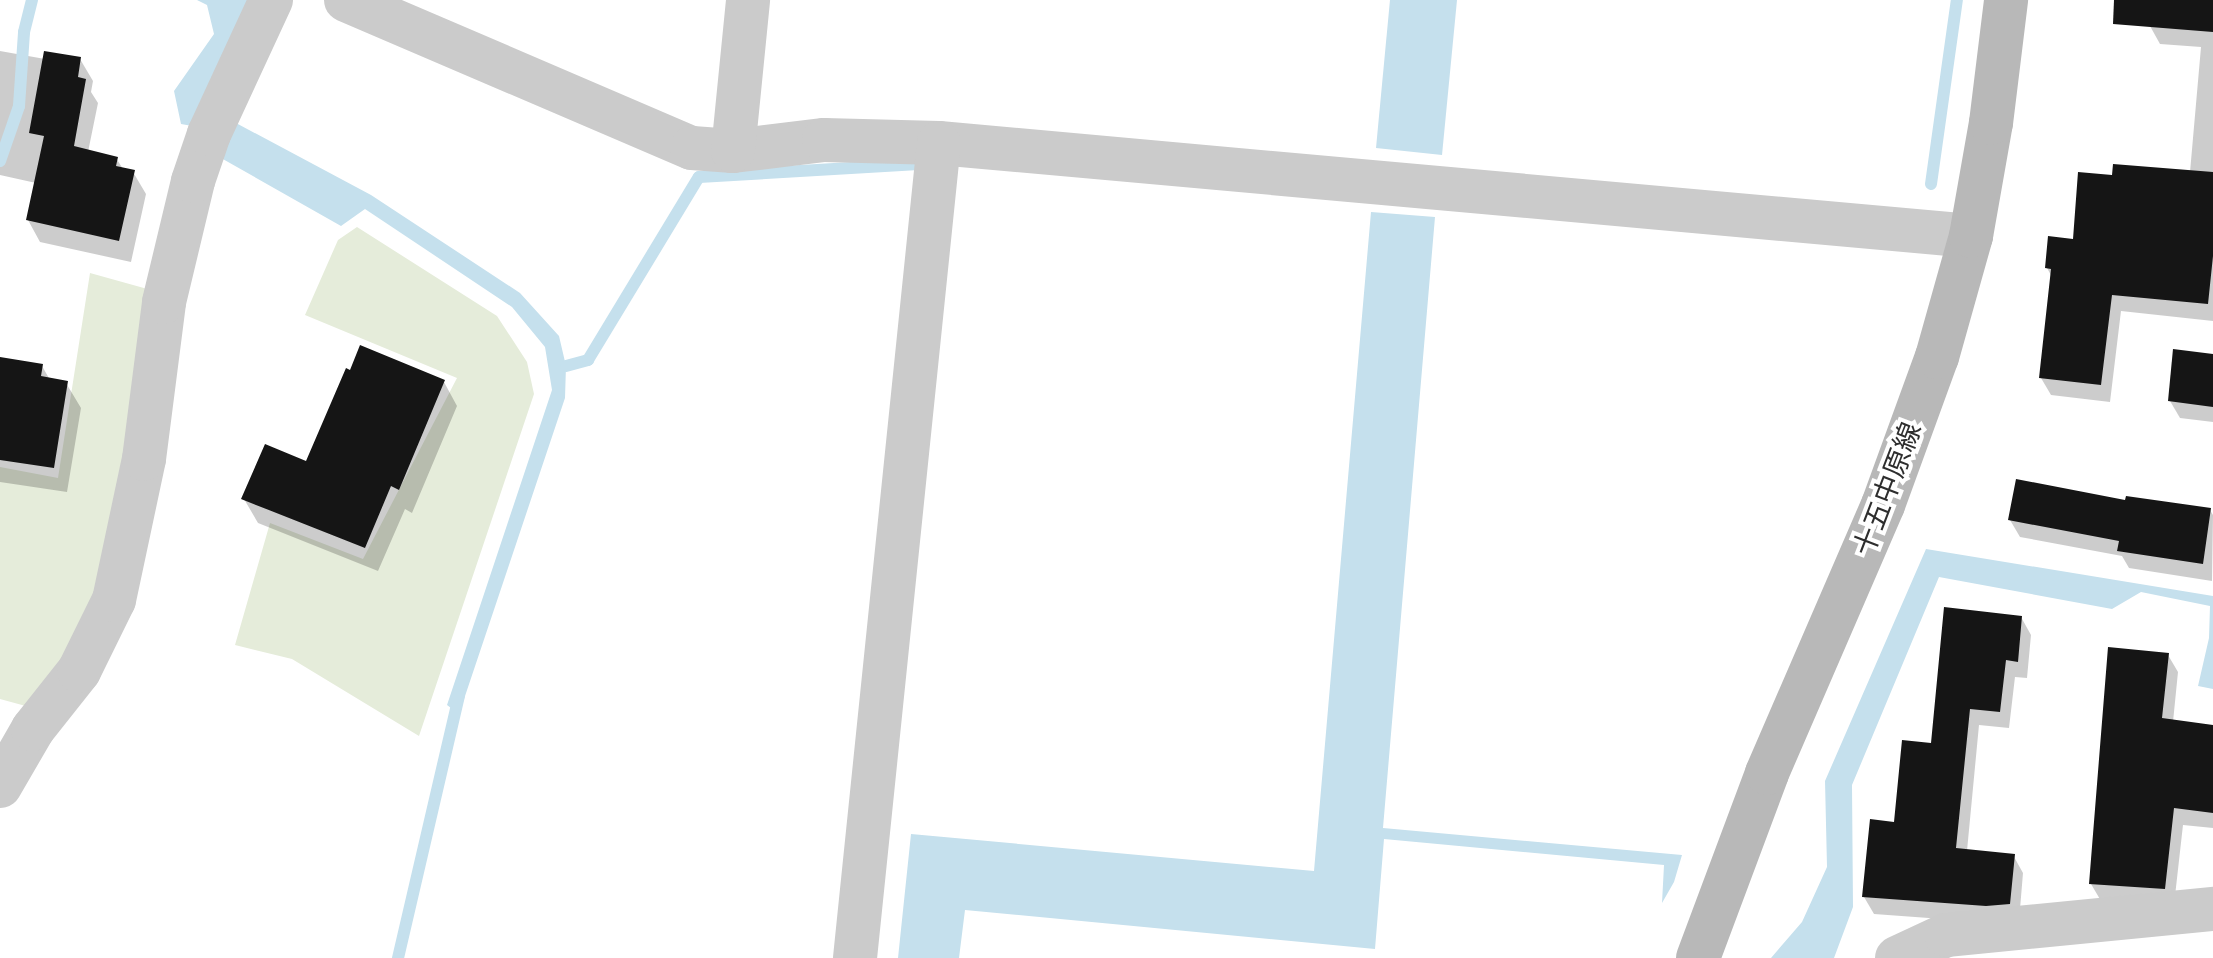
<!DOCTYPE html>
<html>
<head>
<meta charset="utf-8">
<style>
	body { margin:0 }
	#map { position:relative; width:2213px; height:958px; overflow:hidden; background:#fff; font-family:Cabin,"Noto Sans JP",sans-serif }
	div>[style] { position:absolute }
	.green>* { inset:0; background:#e5ecda }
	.water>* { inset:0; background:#c5e0ed }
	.shadow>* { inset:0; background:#0003 }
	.stream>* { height:12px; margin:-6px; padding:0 6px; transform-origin:6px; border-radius:6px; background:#c5e0ed }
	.building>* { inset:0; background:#151515 }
	.minor>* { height:44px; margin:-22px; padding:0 22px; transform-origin:22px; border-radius:22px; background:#cbcbcb }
	.secondary>* { height:44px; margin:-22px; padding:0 22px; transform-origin:22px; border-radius:22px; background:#b8b8b8 }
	span { translate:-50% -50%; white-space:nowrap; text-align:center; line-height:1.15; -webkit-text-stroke:8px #fff; paint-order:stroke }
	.street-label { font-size:28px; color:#2e2e2e }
</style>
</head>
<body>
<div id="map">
	<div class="green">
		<div style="clip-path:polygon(357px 227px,497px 316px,527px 362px,534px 394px,419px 736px,292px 659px,235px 645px,270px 523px,363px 559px,457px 378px,305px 315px,338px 240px)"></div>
		<div style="clip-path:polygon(90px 273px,151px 290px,125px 468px,90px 611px,33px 708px,0 699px,0 467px,58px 478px)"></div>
	</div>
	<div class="water">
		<div style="clip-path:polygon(197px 0,253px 0,198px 127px,181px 124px,174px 91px,214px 34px,207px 5px)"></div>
		<div style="clip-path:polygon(1390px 0,1457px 0,1442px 155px,1376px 148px)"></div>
		<div style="clip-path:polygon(236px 123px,371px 195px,520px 293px,559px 336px,566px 366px,565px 398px,459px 714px,447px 705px,552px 390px,545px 347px,512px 307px,365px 209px,341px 226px,221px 158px)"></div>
		<div style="clip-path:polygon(1371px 212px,1435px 217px,1383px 828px,1682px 855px,1674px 882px,1662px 903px,1664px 865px,1384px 839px,1375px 949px,965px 910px,959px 958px,898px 958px,911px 834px,1314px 871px)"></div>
		<div style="clip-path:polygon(1926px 549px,2213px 596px,2213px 689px,2198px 686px,2209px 638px,2210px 606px,2141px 592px,2112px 609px,1939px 577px,1852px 785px,1853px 907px,1834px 958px,1771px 958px,1802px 922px,1827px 867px,1825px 781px)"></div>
	</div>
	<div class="shadow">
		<div style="clip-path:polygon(2152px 0,2213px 0,2213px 321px,2121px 311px,2110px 402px,2051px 395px,2041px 378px,2052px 277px,2047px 268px,2075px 241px,2114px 177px,2190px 172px,2201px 47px,2160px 44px,2150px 26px)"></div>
		<div style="clip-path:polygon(0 51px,45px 59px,80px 59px,93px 81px,91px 92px,98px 103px,88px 152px,116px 158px,123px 169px,133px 172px,146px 194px,131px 262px,40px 242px,28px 220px,36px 183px,0 175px)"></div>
		<div style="clip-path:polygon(2213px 356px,2213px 422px,2180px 418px,2170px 401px)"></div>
		<div style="clip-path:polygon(42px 366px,50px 380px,66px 383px,81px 408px,67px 492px,0 482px,0 372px)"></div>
		<div style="clip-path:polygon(444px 382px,457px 406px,412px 513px,405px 509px,378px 571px,258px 523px,244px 499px)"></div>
		<div style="clip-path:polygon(2127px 502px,2210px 510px,2213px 515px,2212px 581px,2129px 568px,2122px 556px,2020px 537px,2010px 520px)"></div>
		<div style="clip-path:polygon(2021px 617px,2031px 635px,2027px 678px,2015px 677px,2009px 728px,1979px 725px,1967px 851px,2013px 855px,2023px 873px,2019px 921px,1997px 923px,1874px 914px,1864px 897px,1932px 745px)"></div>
		<div style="clip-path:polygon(2168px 655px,2178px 672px,2173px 722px,2213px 727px,2213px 828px,2183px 825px,2174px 905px,2101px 901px,2091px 884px)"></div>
	</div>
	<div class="stream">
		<div style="left:0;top:161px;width:58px;rotate:-70.9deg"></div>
		<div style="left:19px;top:106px;width:74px;rotate:-86.1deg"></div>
		<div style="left:24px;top:32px;width:33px;rotate:-76deg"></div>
		<div style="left:1931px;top:184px;width:186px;rotate:-82deg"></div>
		<div style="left:566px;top:366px;width:23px;rotate:-15deg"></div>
		<div style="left:588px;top:360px;width:214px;rotate:-58.8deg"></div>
		<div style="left:699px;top:177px;width:220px;rotate:-3.4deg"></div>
		<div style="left:398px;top:958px;width:269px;rotate:-76.9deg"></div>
	</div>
	<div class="building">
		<div style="clip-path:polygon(2114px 0,2213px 0,2213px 32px,2113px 24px)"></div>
		<div style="clip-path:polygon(44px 51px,81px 57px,78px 77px,86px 79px,74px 146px,118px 157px,116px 166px,135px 170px,119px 241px,26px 220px,44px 136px,29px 133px)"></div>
		<div style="clip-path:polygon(2113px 164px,2213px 172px,2213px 256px,2208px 304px,2112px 295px,2101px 385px,2039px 378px,2051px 269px,2045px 268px,2048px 236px,2073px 239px,2078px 172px,2112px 175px)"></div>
		<div style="clip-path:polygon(360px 345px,445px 380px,399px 490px,391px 486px,365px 548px,241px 499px,265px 444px,306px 461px,346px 368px,350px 370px)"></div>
		<div style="clip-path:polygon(2173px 349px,2213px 354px,2213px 407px,2168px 401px)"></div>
		<div style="clip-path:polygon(0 357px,43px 364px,41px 376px,68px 381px,54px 468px,0 460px)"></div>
		<div style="clip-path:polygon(2016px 479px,2125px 500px,2126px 496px,2211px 508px,2203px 564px,2117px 551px,2119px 541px,2008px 520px)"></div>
		<div style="clip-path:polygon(1944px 607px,2022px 616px,2018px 662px,2006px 660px,2000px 712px,1970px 709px,1956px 848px,2015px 854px,2010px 904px,1986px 906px,1862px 897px,1870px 819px,1894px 822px,1902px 740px,1931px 743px)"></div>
		<div style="clip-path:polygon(2108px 647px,2169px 653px,2162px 718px,2213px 725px,2213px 813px,2174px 808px,2165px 889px,2089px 884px)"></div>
	</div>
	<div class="minor">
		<div style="left:346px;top:0;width:376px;rotate:23.2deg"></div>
		<div style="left:692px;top:148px;width:41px;rotate:4.2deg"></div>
		<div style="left:733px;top:151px;width:92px;rotate:-6.9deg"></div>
		<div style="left:824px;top:140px;width:115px;rotate:1.5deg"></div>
		<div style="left:939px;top:143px;width:1036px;rotate:5.15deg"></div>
		<div style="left:733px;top:151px;width:152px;rotate:-84.3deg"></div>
		<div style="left:0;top:786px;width:66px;rotate:-59.9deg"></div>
		<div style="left:33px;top:729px;width:74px;rotate:-51.6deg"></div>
		<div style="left:79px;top:671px;width:79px;rotate:-63.8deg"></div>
		<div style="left:114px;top:600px;width:144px;rotate:-78deg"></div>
		<div style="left:144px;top:459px;width:158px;rotate:-82.7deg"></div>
		<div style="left:164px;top:302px;width:124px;rotate:-76.5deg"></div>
		<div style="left:193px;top:181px;width:50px;rotate:-71.2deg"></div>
		<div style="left:209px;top:134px;width:148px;rotate:-65.2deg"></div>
		<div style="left:855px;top:958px;width:819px;rotate:-84.12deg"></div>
		<div style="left:1897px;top:958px;width:54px;rotate:-25.1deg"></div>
		<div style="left:1946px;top:935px;width:268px;rotate:-5.6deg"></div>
	</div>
	<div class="secondary">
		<div style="left:1698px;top:958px;width:197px;rotate:-69.5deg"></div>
		<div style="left:1767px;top:773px;width:292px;rotate:-66.6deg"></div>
		<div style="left:1883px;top:505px;width:158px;rotate:-70deg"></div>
		<div style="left:1937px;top:357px;width:126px;rotate:-74.3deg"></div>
		<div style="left:1971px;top:236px;width:115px;rotate:-80deg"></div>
		<div style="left:1991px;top:123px;width:124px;rotate:-83deg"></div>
	</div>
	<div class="street-label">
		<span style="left:1887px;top:489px;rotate:-69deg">十五中原線</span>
	</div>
</div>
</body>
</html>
